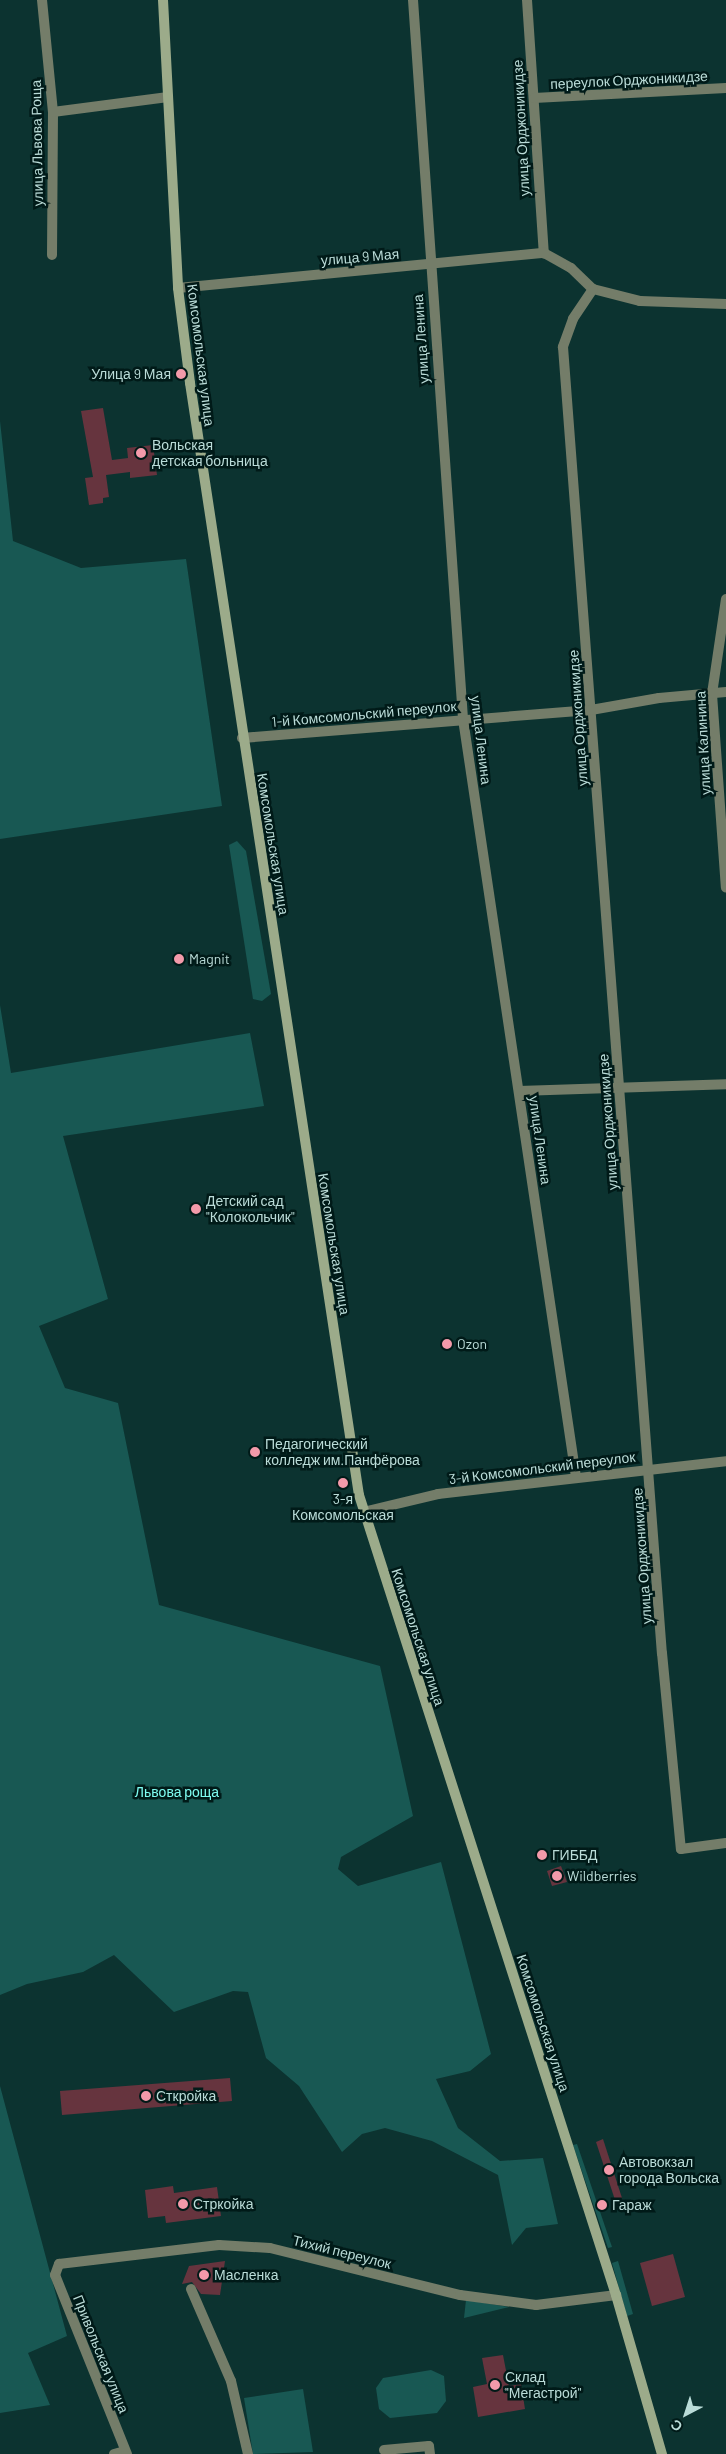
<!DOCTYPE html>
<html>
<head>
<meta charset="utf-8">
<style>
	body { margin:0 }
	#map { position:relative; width:726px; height:2454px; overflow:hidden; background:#0c3330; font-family:Barlow,sans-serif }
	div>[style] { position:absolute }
	.green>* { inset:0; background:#185853 }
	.building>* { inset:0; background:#66343e }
	.minor>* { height:10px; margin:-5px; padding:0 5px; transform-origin:5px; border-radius:5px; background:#747d69 }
	.tertiary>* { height:10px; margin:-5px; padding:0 5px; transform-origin:5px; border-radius:5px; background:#747d69 }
	.secondary>* { height:10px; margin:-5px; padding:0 5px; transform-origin:5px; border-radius:5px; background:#9cab8a }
	.dots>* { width:14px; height:14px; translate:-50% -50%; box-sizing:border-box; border:2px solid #001a18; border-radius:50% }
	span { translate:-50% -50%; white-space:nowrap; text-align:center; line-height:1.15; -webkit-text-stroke:5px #001a18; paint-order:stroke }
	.street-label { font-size:14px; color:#badcd8 }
	.poi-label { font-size:14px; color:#badcd8 }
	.right { translate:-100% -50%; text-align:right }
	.left { translate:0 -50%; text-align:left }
	.park-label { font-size:14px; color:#7efcf1 }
	.north { position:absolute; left:661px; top:2389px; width:50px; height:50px; -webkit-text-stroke:4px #001a18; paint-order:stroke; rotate:220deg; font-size:14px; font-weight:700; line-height:20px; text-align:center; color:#badcd8 }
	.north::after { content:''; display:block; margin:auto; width:18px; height:22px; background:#badcd8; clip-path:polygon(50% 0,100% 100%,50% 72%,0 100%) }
</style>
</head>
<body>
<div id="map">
	<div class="green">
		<div style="clip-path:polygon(0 421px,13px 541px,81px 568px,186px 559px,222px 806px,0 839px)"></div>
		<div style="clip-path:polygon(237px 841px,246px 851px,271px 994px,262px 1001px,253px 999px,229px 845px)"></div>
		<div style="clip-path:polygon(0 1005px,11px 1073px,250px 1033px,264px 1106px,63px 1136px,108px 1299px,39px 1326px,65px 1388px,118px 1403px,159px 1605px,380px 1666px,413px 1816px,341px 1857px,338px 1869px,358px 1886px,441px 1862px,491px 2054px,470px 2071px,436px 2079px,458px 2128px,500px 2161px,543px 2158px,558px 2224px,526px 2228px,512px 2245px,498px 2175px,432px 2141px,385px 2128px,362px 2134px,342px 2152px,299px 2086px,266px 2058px,248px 1992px,233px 1991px,174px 2012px,114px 1955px,83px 1972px,27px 1984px,0 1995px)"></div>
		<div style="clip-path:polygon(0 2086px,67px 2336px,28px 2353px,50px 2405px,0 2413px)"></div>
		<div style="clip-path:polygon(577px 2144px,612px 2247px,608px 2248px,573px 2145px)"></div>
		<div style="clip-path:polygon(618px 2261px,633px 2314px,627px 2316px,612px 2263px)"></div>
		<div style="clip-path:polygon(466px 2300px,509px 2307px,464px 2318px)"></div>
		<div style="clip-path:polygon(431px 2370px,444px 2376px,446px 2401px,437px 2413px,390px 2418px,379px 2409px,376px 2388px,383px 2378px)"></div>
		<div style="clip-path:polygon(303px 2389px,313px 2452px,253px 2454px,244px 2398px)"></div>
	</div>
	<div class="building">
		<div style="clip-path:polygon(103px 408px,112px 460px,128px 458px,127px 448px,153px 445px,157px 475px,130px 478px,130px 472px,106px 475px,109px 497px,103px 498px,103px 503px,89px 505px,85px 478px,93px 477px,81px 411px)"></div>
		<div style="clip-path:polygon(561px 1866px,567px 1882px,552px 1886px,547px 1871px)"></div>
		<div style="clip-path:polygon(230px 2078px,232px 2101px,62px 2115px,60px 2091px)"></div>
		<div style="clip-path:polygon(603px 2139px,622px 2198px,615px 2200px,596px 2142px)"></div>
		<div style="clip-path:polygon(173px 2186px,174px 2193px,217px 2187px,221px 2216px,166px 2223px,165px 2216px,148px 2218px,145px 2190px)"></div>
		<div style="clip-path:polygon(673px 2254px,685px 2297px,652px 2306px,640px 2263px)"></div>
		<div style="clip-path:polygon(225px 2261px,220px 2295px,201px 2294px,192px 2282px,182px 2284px,189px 2266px)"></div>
		<div style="clip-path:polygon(503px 2355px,509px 2386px,521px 2384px,525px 2409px,478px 2417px,473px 2387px,487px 2384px,482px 2358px)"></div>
	</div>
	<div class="minor">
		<div style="left:42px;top:0;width:113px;rotate:84.4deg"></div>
		<div style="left:53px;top:112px;width:143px;rotate:90.4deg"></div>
		<div style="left:413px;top:0;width:721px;rotate:86.02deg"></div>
		<div style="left:463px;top:719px;width:766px;rotate:81.52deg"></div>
		<div style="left:527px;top:0;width:254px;rotate:86.2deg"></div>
		<div style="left:534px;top:98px;width:192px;rotate:-3deg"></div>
		<div style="left:53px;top:112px;width:116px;rotate:-7.4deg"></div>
		<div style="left:544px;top:253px;width:31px;rotate:29deg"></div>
		<div style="left:571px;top:268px;width:30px;rotate:44deg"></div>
		<div style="left:593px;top:289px;width:49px;rotate:14.3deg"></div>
		<div style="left:640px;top:301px;width:86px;rotate:2deg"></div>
		<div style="left:178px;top:288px;width:368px;rotate:-5.5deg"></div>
		<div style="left:593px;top:289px;width:36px;rotate:124deg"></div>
		<div style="left:573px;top:319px;width:30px;rotate:110deg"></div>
		<div style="left:563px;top:347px;width:1310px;rotate:85.67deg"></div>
		<div style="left:662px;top:1653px;width:197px;rotate:84.5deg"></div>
		<div style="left:681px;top:1849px;width:45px;rotate:-7.6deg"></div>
		<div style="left:726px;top:599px;width:96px;rotate:98.4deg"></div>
		<div style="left:712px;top:694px;width:194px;rotate:85.9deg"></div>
		<div style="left:242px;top:738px;width:350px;rotate:-4.6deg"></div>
		<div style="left:591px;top:710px;width:69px;rotate:-10deg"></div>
		<div style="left:659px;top:698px;width:67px;rotate:-5.1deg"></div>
		<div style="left:519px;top:1091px;width:207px;rotate:-1.9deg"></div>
		<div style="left:191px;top:2289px;width:100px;rotate:66.5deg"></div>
		<div style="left:231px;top:2381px;width:75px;rotate:76.9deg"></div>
		<div style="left:384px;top:2450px;width:45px;rotate:-5.1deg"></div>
		<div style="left:429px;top:2446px;width:8px;rotate:83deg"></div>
		<div style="left:114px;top:2454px;width:11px;rotate:-15deg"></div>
		<div style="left:127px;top:2454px;width:193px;rotate:-111.9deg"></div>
		<div style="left:55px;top:2275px;width:12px;rotate:-70deg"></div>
		<div style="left:59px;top:2264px;width:161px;rotate:-6.8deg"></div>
		<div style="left:219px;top:2245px;width:51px;rotate:3.4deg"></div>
		<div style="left:270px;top:2248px;width:196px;rotate:13.9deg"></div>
		<div style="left:460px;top:2295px;width:77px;rotate:7.5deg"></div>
		<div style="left:536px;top:2305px;width:81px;rotate:-7.1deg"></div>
	</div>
	<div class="tertiary">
		<div style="left:363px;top:1512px;width:77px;rotate:-13.5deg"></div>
		<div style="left:438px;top:1494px;width:290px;rotate:-6.5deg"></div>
	</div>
	<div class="secondary">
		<div style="left:163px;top:0;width:288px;rotate:87deg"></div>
		<div style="left:178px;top:288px;width:96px;rotate:82.8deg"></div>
		<div style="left:190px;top:383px;width:1125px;rotate:81.36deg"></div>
		<div style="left:359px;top:1495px;width:840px;rotate:72.19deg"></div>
		<div style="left:616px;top:2295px;width:166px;rotate:73.9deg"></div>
	</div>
	<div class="dots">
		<div style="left:181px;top:374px;background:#f39aaa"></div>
		<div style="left:141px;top:453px;background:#f39aaa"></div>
		<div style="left:179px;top:959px;background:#f39aaa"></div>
		<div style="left:196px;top:1209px;background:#f39aaa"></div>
		<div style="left:447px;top:1344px;background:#f39aaa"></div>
		<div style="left:255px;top:1452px;background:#f39aaa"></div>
		<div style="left:343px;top:1483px;background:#f39aaa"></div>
		<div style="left:542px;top:1855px;background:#f39aaa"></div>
		<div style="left:557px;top:1876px;background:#f39aaa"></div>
		<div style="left:146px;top:2096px;background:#f39aaa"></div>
		<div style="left:609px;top:2170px;background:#f39aaa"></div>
		<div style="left:183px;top:2204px;background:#f39aaa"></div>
		<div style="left:602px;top:2205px;background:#f39aaa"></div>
		<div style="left:204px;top:2275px;background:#f39aaa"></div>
		<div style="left:495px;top:2385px;background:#f39aaa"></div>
	</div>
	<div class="street-label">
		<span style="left:629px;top:80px;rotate:-3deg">переулок Орджоникидзе</span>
		<span style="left:521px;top:128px;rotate:-93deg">улица Орджоникидзе</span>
		<span style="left:37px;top:143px;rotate:-91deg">улица Львова Роща</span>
		<span style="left:360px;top:257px;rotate:-5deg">улица 9 Мая</span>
		<span style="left:421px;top:339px;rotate:-94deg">улица Ленина</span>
		<span style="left:201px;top:355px;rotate:83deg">Комсомольская улица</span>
		<span style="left:364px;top:714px;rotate:-5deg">1-й Комсомольский переулок</span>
		<span style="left:578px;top:718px;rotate:-94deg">улица Орджоникидзе</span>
		<span style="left:481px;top:740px;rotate:83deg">улица Ленина</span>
		<span style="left:703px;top:743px;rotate:-93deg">улица Калинина</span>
		<span style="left:273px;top:844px;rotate:81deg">Комсомольская улица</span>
		<span style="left:608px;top:1122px;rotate:-94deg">улица Орджоникидзе</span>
		<span style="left:540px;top:1140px;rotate:82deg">улица Ленина</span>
		<span style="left:334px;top:1244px;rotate:81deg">Комсомольская улица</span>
		<span style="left:542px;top:1468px;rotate:-7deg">3-й Комсомольский переулок</span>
		<span style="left:642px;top:1556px;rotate:-94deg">улица Орджоникидзе</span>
		<span style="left:418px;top:1637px;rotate:72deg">Комсомольская улица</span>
		<span style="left:543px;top:2023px;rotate:72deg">Комсомольская улица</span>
		<span style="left:342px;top:2252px;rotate:14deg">Тихий переулок</span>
		<span style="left:101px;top:2354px;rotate:68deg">Привольская улица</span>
	</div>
	<div class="poi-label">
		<span class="right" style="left:171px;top:374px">Улица 9 Мая</span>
		<span class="left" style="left:152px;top:453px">Вольская<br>детская больница</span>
		<span class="left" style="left:189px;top:959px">Magnit</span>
		<span class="left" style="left:206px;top:1209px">Детский сад<br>"Колокольчик"</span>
		<span class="left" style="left:457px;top:1344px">Ozon</span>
		<span class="left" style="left:265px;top:1452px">Педагогический<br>колледж им.Панфёрова</span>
		<span style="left:343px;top:1507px">3-я<br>Комсомольская</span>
		<span class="left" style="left:552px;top:1855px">ГИББД</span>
		<span class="left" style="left:567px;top:1876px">Wildberries</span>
		<span class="left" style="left:156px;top:2096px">Сткройка</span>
		<span class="left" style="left:619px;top:2170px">Автовокзал<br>города Вольска</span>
		<span class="left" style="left:193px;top:2204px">Стркойка</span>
		<span class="left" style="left:612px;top:2205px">Гараж</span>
		<span class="left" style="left:214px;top:2275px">Масленка</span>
		<span class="left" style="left:505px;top:2385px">Склад<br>"Мегастрой"</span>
	</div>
	<div class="park-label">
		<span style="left:177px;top:1792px">Львова роща</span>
	</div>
	<div class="north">С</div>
</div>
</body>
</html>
